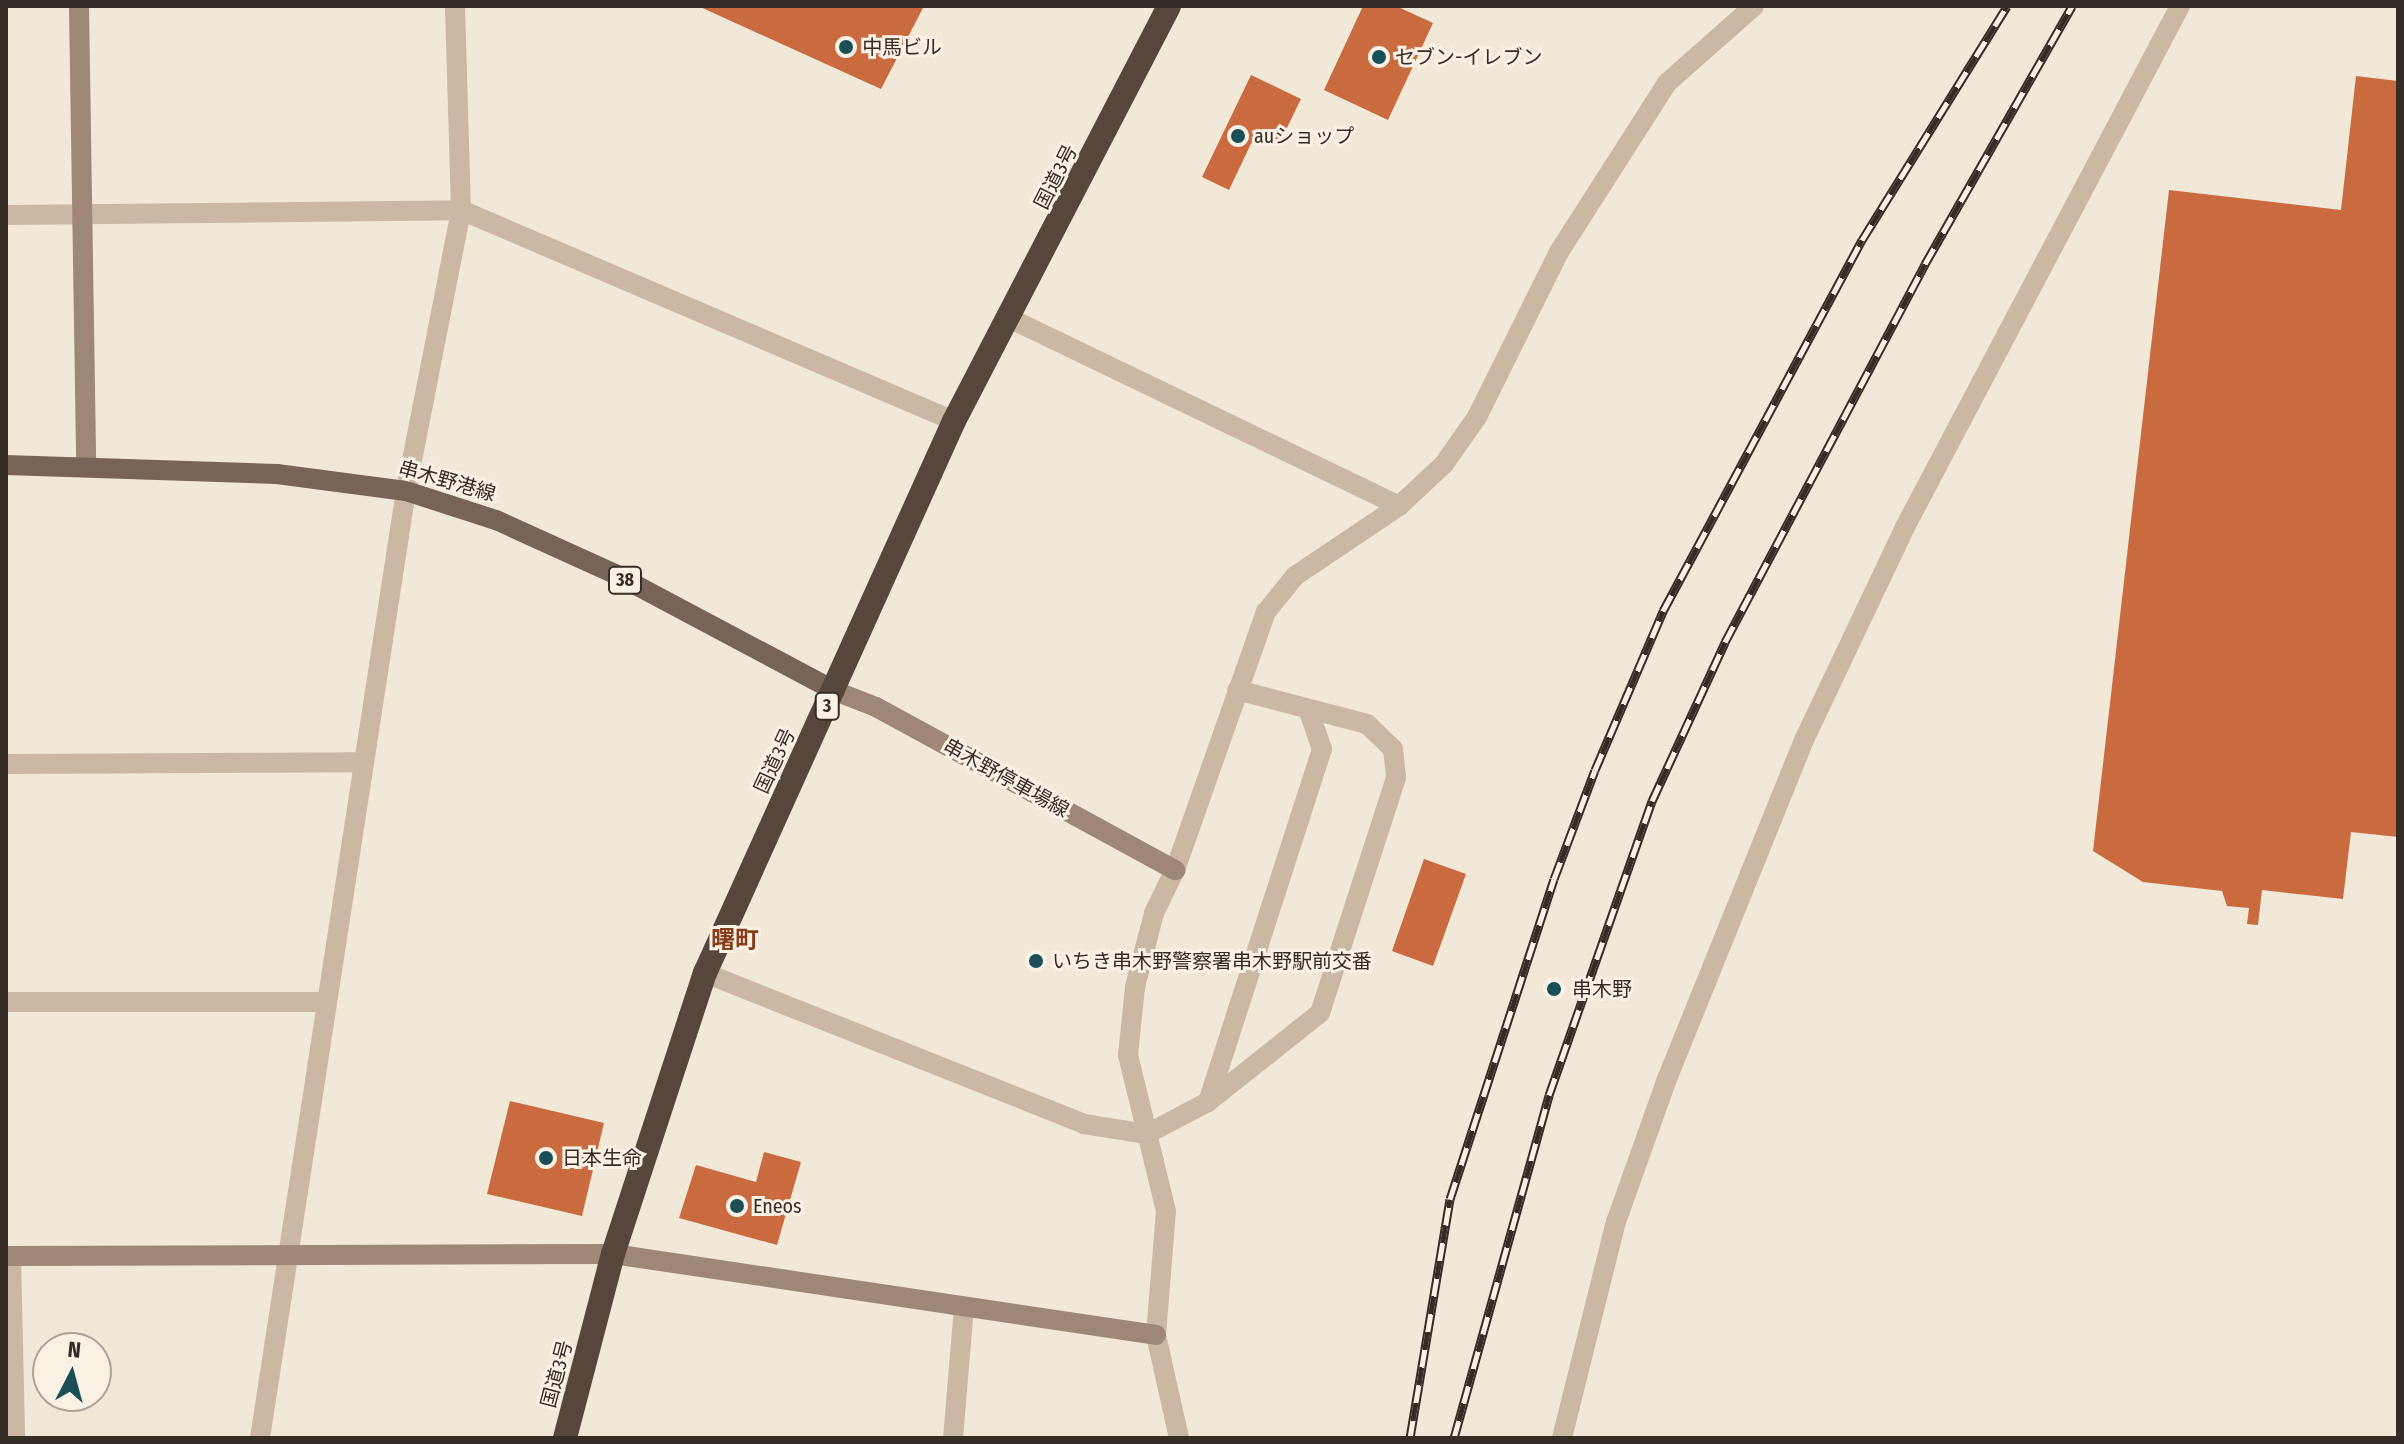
<!DOCTYPE html>
<html>
<head>
<meta charset="utf-8">
<style>
	body { margin:0 }
	#map { position:relative; width:2404px; height:1444px; overflow:hidden; background:#f2e8d8; font-family:"Fira Sans Condensed","Noto Sans JP",sans-serif }
	div>[style] { position:absolute }
	.building>* { inset:0; background:#c96b3f }
	.lane>* { height:20px; margin:-10px; padding:0 10px; transform-origin:10px; border-radius:10px; background:#cab8a4 }
	.street>* { height:20px; margin:-10px; padding:0 10px; transform-origin:10px; border-radius:10px; background:#cab8a4 }
	.secondary>* { height:20px; margin:-10px; padding:0 10px; transform-origin:10px; border-radius:10px; background:#9e8776 }
	.primary>* { height:20px; margin:-10px; padding:0 10px; transform-origin:10px; border-radius:10px; background:#786456 }
	.highway>* { height:24px; margin:-12px; padding:0 12px; transform-origin:12px; border-radius:12px; background:#56473d }
	.rail>* { height:9px; margin-top:-4.5px; transform-origin:0; background:repeating-linear-gradient(90deg,#faf1e5 0 18px,#352c26 0 36px); box-sizing:border-box; border-block:2px solid #352c26 }
	.dots>* { width:22px; height:22px; translate:-50% -50%; box-sizing:border-box; border:4px solid #faf1e5; border-radius:50% }
	span { translate:-50% -50%; white-space:nowrap; text-align:center; line-height:1.15; -webkit-text-stroke:6px #faf1e5; paint-order:stroke }
	.shield-label span { padding:2px 6px; background:#faf1e5; border:2px solid; border-radius:6px; -webkit-text-stroke-width:0 }
	.shield-label { font-size:18px; color:#352c26; font-weight:700 }
	.poi-label { font-size:20px; color:#352c26 }
	.left { translate:0 -50%; text-align:left }
	.street-label { font-size:20px; color:#352c26 }
	.quarter-label { font-size:24px; color:#863e1d; font-weight:700 }
	.frame { position:absolute; inset:0; border:8px solid #352c26; pointer-events:none }
	.north { position:absolute; left:32px; top:1332px; width:80px; height:80px; box-sizing:border-box; background:#faf1e5; border:2px solid #aba299; border-radius:50%; rotate:6deg; font-size:22px; font-weight:700; line-height:32px; text-align:center; color:#352c26 }
	.north::after { content:''; display:block; margin:auto; width:28px; height:36px; background:#1b4f58; clip-path:polygon(50% 0,100% 100%,50% 72%,0 100%) }
</style>
</head>
<body>
<div id="map">
	<div class="building">
		<div style="clip-path:polygon(698px 6px,924px 6px,881px 89px)"></div>
		<div style="clip-path:polygon(1363px 6px,1396px 6px,1433px 23px,1388px 120px,1324px 90px)"></div>
		<div style="clip-path:polygon(1251px 75px,1301px 99px,1280px 142px,1257px 131px,1229px 190px,1202px 177px)"></div>
		<div style="clip-path:polygon(2356px 76px,2398px 81px,2398px 837px,2351px 832px,2343px 899px,2262px 890px,2258px 925px,2247px 924px,2249px 908px,2227px 906px,2222px 891px,2143px 882px,2093px 851px,2169px 190px,2341px 210px)"></div>
		<div style="clip-path:polygon(1424px 859px,1466px 874px,1433px 966px,1392px 951px)"></div>
		<div style="clip-path:polygon(510px 1101px,604px 1123px,582px 1216px,487px 1194px)"></div>
		<div style="clip-path:polygon(764px 1152px,801px 1162px,777px 1245px,679px 1218px,696px 1165px,756px 1182px)"></div>
	</div>
	<div class="lane">
		<div style="left:1208px;top:1102px;width:371px;rotate:-72.1deg"></div>
		<div style="left:1322px;top:749px;width:42px;rotate:-109.3deg"></div>
		<div style="left:1147px;top:1134px;width:69px;rotate:-27.7deg"></div>
		<div style="left:1208px;top:1102px;width:143px;rotate:-38.5deg"></div>
		<div style="left:1320px;top:1013px;width:248px;rotate:-72.1deg"></div>
		<div style="left:1396px;top:777px;width:28px;rotate:-96deg"></div>
		<div style="left:1393px;top:749px;width:36px;rotate:-136deg"></div>
		<div style="left:1367px;top:724px;width:134px;rotate:-165.3deg"></div>
	</div>
	<div class="street">
		<div style="left:6px;top:215px;width:455px;rotate:-0.6deg"></div>
		<div style="left:461px;top:210px;width:536px;rotate:23.17deg"></div>
		<div style="left:1011px;top:319px;width:431px;rotate:25.7deg"></div>
		<div style="left:6px;top:764px;width:358px;rotate:-0.3deg"></div>
		<div style="left:705px;top:973px;width:408px;rotate:21.7deg"></div>
		<div style="left:1084px;top:1124px;width:64px;rotate:9deg"></div>
		<div style="left:6px;top:1002px;width:321px"></div>
		<div style="left:11px;top:1256px;width:182px;rotate:88.7deg"></div>
		<div style="left:260px;top:1438px;width:958px;rotate:-81.24deg"></div>
		<div style="left:406px;top:491px;width:286px;rotate:-78.9deg"></div>
		<div style="left:461px;top:210px;width:204px;rotate:-91.7deg"></div>
		<div style="left:953px;top:1438px;width:132px;rotate:-85.2deg"></div>
		<div style="left:1179px;top:1438px;width:106px;rotate:-102.6deg"></div>
		<div style="left:1156px;top:1335px;width:124px;rotate:-85.4deg"></div>
		<div style="left:1166px;top:1211px;width:161px;rotate:-103.7deg"></div>
		<div style="left:1128px;top:1055px;width:68px;rotate:-84.1deg"></div>
		<div style="left:1135px;top:987px;width:76px;rotate:-75.6deg"></div>
		<div style="left:1154px;top:913px;width:48px;rotate:-64deg"></div>
		<div style="left:1175px;top:870px;width:274px;rotate:-70.6deg"></div>
		<div style="left:1266px;top:612px;width:46px;rotate:-51.1deg"></div>
		<div style="left:1295px;top:576px;width:125px;rotate:-33.9deg"></div>
		<div style="left:1399px;top:506px;width:62px;rotate:-43deg"></div>
		<div style="left:1444px;top:464px;width:57px;rotate:-54.9deg"></div>
		<div style="left:1477px;top:417px;width:184px;rotate:-63.6deg"></div>
		<div style="left:1559px;top:252px;width:201px;rotate:-57.4deg"></div>
		<div style="left:1667px;top:83px;width:116px;rotate:-41.5deg"></div>
		<div style="left:1562px;top:1438px;width:223px;rotate:-76deg"></div>
		<div style="left:1616px;top:1222px;width:152px;rotate:-70.4deg"></div>
		<div style="left:1667px;top:1079px;width:366px;rotate:-68deg"></div>
		<div style="left:1804px;top:740px;width:236px;rotate:-64.6deg"></div>
		<div style="left:1905px;top:527px;width:589px;rotate:-62.17deg"></div>
	</div>
	<div class="secondary">
		<div style="left:79px;top:6px;width:458px;rotate:89.1deg"></div>
		<div style="left:835px;top:691px;width:44px;rotate:21.3deg"></div>
		<div style="left:876px;top:707px;width:341px;rotate:28.6deg"></div>
		<div style="left:6px;top:1256px;width:607px;rotate:-0.19deg"></div>
		<div style="left:613px;top:1254px;width:549px;rotate:8.48deg"></div>
	</div>
	<div class="primary">
		<div style="left:6px;top:465px;width:271px;rotate:1.9deg"></div>
		<div style="left:277px;top:474px;width:130px;rotate:7.5deg"></div>
		<div style="left:406px;top:491px;width:95px;rotate:17.9deg"></div>
		<div style="left:496px;top:520px;width:131px;rotate:24.4deg"></div>
		<div style="left:615px;top:574px;width:249px;rotate:28deg"></div>
	</div>
	<div class="highway">
		<div style="left:565px;top:1438px;width:190px;rotate:-75.4deg"></div>
		<div style="left:613px;top:1254px;width:296px;rotate:-71.9deg"></div>
		<div style="left:705px;top:973px;width:606px;rotate:-65.72deg"></div>
		<div style="left:954px;top:421px;width:467px;rotate:-62.6deg"></div>
	</div>
	<div class="rail">
		<div style="left:1410px;top:1438px;width:242px;rotate:-80.5deg"></div>
		<div style="left:1450px;top:1199px;width:336px;rotate:-72deg"></div>
		<div style="left:1554px;top:879px;width:116px;rotate:-69.4deg"></div>
		<div style="left:1595px;top:770px;width:173px;rotate:-66.8deg"></div>
		<div style="left:1663px;top:611px;width:421px;rotate:-61.8deg"></div>
		<div style="left:1862px;top:240px;width:275px;rotate:-58.2deg"></div>
		<div style="left:1454px;top:1438px;width:356px;rotate:-74.5deg"></div>
		<div style="left:1549px;top:1095px;width:312px;rotate:-70.7deg"></div>
		<div style="left:1652px;top:801px;width:175px;rotate:-65.3deg"></div>
		<div style="left:1725px;top:642px;width:428px;rotate:-62.1deg"></div>
		<div style="left:1925px;top:264px;width:297px;rotate:-60.3deg"></div>
	</div>
	<div class="dots">
		<div style="left:846px;top:47px;background:#1b4f58"></div>
		<div style="left:1379px;top:57px;background:#1b4f58"></div>
		<div style="left:1238px;top:136px;background:#1b4f58"></div>
		<div style="left:1036px;top:961px;background:#1b4f58"></div>
		<div style="left:1554px;top:989px;background:#1b4f58"></div>
		<div style="left:546px;top:1158px;background:#1b4f58"></div>
		<div style="left:737px;top:1206px;background:#1b4f58"></div>
	</div>
	<div class="shield-label">
		<span style="left:625px;top:580px">38</span>
		<span style="left:827px;top:706px">3</span>
	</div>
	<div class="poi-label">
		<span class="left" style="left:862px;top:47px">中馬ビル</span>
		<span class="left" style="left:1395px;top:57px">セブン-イレブン</span>
		<span class="left" style="left:1254px;top:136px">auショップ</span>
		<span class="left" style="left:1052px;top:961px">いちき串木野警察署串木野駅前交番</span>
		<span class="left" style="left:1572px;top:989px">串木野</span>
		<span class="left" style="left:562px;top:1158px">日本生命</span>
		<span class="left" style="left:753px;top:1206px">Eneos</span>
	</div>
	<div class="street-label">
		<span style="left:1056px;top:177px;rotate:-63deg">国道3号</span>
		<span style="left:447px;top:481px;rotate:16deg">串木野港線</span>
		<span style="left:775px;top:761px;rotate:-65deg">国道3号</span>
		<span style="left:1006px;top:778px;rotate:29deg">串木野停車場線</span>
		<span style="left:557px;top:1374px;rotate:-75deg">国道3号</span>
	</div>
	<div class="quarter-label">
		<span style="left:735px;top:941px">曙町</span>
	</div>
	<div class="frame"></div>
	<div class="north">N</div>
</div>
</body>
</html>
